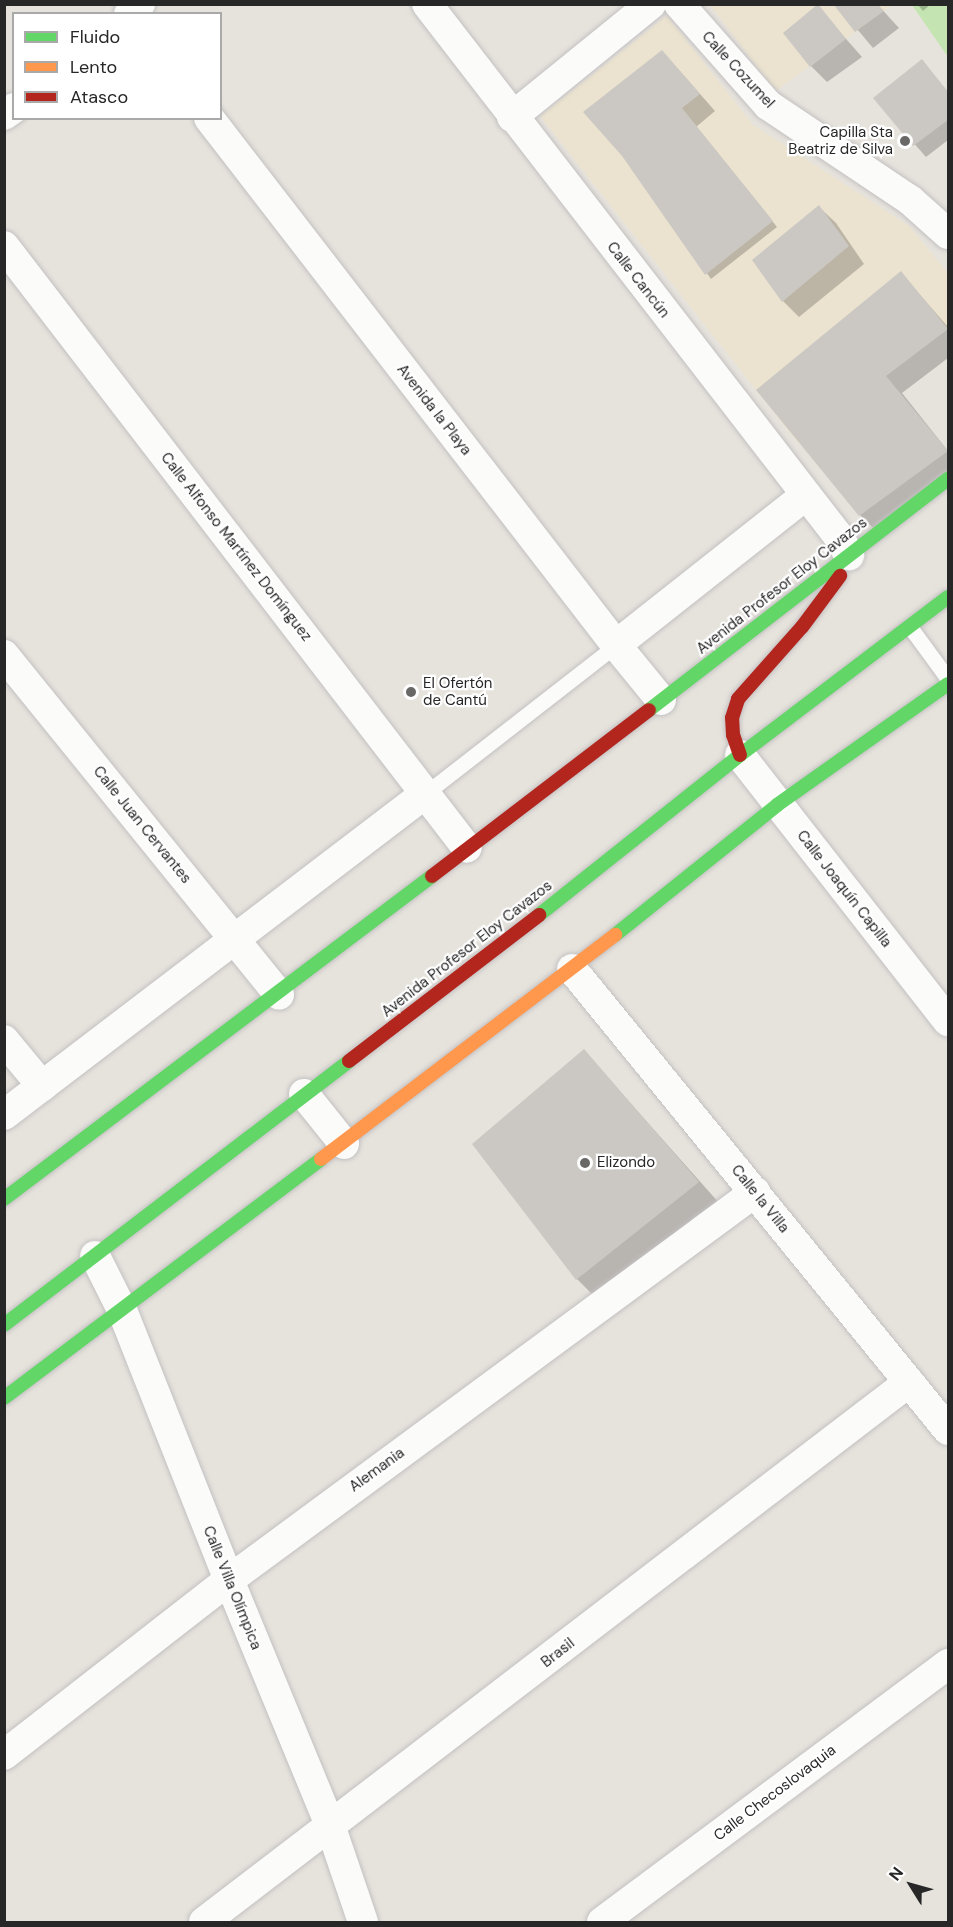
<!DOCTYPE html>
<html>
<head>
<meta charset="utf-8">
<style>
	body { margin:0 }
	#map { position:relative; width:953px; height:1927px; overflow:hidden; background:#e6e2dc; font-family:"DM Sans",sans-serif }
	div>[style] { position:absolute }
	.education>* { inset:0; background:#ebe3cf }
	.green>* { inset:0; background:#c4e5b1 }
	.shadow>* { inset:0; background:#0003 }
	.building>* { inset:0; background:#cbc8c3 }
	.roads { filter:drop-shadow(0 0 2px #c3c1c2) drop-shadow(0 0 2px #c3c1c2) }
	.lane>* { height:15px; margin:-7.5px; padding:0 7.5px; transform-origin:7.5px; border-radius:7.5px; background:#fbfbfa }
	.street>* { height:30px; margin:-15px; padding:0 15px; transform-origin:15px; border-radius:15px; background:#fbfbfa }
	.fast>* { height:14px; margin:-7px; padding:0 7px; transform-origin:7px; border-radius:7px; background:#63d668 }
	.slow>* { height:14px; margin:-7px; padding:0 7px; transform-origin:7px; border-radius:7px; background:#ff974d }
	.jam>* { height:14px; margin:-7px; padding:0 7px; transform-origin:7px; border-radius:7px; background:#b3261e }
	.dots>* { width:16px; height:16px; translate:-50% -50%; box-sizing:border-box; border:3px solid #fff; border-radius:50% }
	span { translate:-50% -50%; white-space:nowrap; text-align:center; line-height:1.15; -webkit-text-stroke:4.5px #fff; paint-order:stroke }
	.street-label { font-size:15px; color:#272727 }
	.poi-label { font-size:15px; color:#272727 }
	.right { translate:-100% -50%; text-align:right }
	.left { translate:0 -50%; text-align:left }
	.frame { position:absolute; inset:0; border:6px solid #272727; pointer-events:none }
	.legend { position:absolute; left:12px; top:12px; width:210px; height:108px; box-sizing:border-box; background:#fff; border:2px solid #a9a9a9; margin:0; padding:8px 10px; list-style:none; font-size:18px; color:#272727 }
	.legend li { display:flex; align-items:center; gap:12px; height:30px }
	.legend b { width:30px; border:2px solid #a9a9a9 }
	.north { position:absolute; left:881px; top:1855px; width:60px; height:60px; -webkit-text-stroke:4px #fff; paint-order:stroke; rotate:307deg; font-size:16px; font-weight:700; line-height:24px; text-align:center; color:#272727 }
	.north::after { content:''; display:block; margin:auto; width:21px; height:27px; background:#272727; clip-path:polygon(50% 0,100% 100%,50% 72%,0 100%) }
</style>
</head>
<body>
<div id="map">
	<div class="education">
		<div style="clip-path:polygon(710px 5px,892px 5px,776px 91px)"></div>
		<div style="clip-path:polygon(667px 16px,753px 125px,909px 226px,948px 273px,948px 329px,798px 443px,540px 116px)"></div>
	</div>
	<div class="green">
		<div style="clip-path:polygon(912px 5px,948px 5px,948px 57px)"></div>
	</div>
	<div class="shadow">
		<div style="clip-path:polygon(836px 4px,877px 4px,899px 28px,873px 48px)"></div>
		<div style="clip-path:polygon(917px 4px,931px 4px,923px 11px)"></div>
		<div style="clip-path:polygon(817px 6px,862px 57px,827px 82px,811px 66px)"></div>
		<div style="clip-path:polygon(922px 61px,948px 92px,948px 140px,926px 157px,875px 99px)"></div>
		<div style="clip-path:polygon(678px 69px,715px 111px,696px 127px,777px 227px,711px 279px,624px 156px)"></div>
		<div style="clip-path:polygon(819px 207px,836px 223px,864px 264px,799px 317px,783px 301px)"></div>
		<div style="clip-path:polygon(901px 273px,948px 327px,948px 358px,902px 393px,948px 451px,948px 479px,877px 532px,860px 515px)"></div>
		<div style="clip-path:polygon(584px 1051px,720px 1204px,598px 1300px,577px 1279px)"></div>
	</div>
	<div class="building">
		<div style="clip-path:polygon(818px 4px,846px 39px,810px 67px,783px 33px)"></div>
		<div style="clip-path:polygon(834px 5px,878px 5px,884px 11px,855px 32px)"></div>
		<div style="clip-path:polygon(662px 50px,700px 94px,682px 108px,773px 221px,705px 275px,622px 156px,583px 112px)"></div>
		<div style="clip-path:polygon(922px 59px,948px 92px,948px 120px,913px 146px,873px 98px)"></div>
		<div style="clip-path:polygon(819px 205px,849px 246px,782px 302px,752px 260px)"></div>
		<div style="clip-path:polygon(901px 271px,948px 329px,886px 376px,948px 451px,859px 516px,756px 390px)"></div>
		<div style="clip-path:polygon(584px 1049px,699px 1182px,576px 1280px,472px 1144px)"></div>
	</div>
	<div class="roads">
		<div class="lane">
			<div style="left:910px;top:627px;width:64px;rotate:53.8deg"></div>
			<div style="left:426px;top:793px;width:241px;rotate:-37.9deg"></div>
		</div>
		<div class="street">
			<div style="left:427px;top:4px;width:674px;rotate:52.3deg"></div>
			<div style="left:839px;top:537px;width:21px;rotate:61deg"></div>
			<div style="left:679px;top:4px;width:135px;rotate:48.6deg"></div>
			<div style="left:768px;top:105px;width:171px;rotate:33.8deg"></div>
			<div style="left:910px;top:200px;width:51px;rotate:41.8deg"></div>
			<div style="left:129px;top:14px;width:15px;rotate:-42deg"></div>
			<div style="left:4px;top:115px;width:12px;rotate:-35deg"></div>
			<div style="left:512px;top:117px;width:179px;rotate:-39.1deg"></div>
			<div style="left:209px;top:118px;width:666px;rotate:52.32deg"></div>
			<div style="left:616px;top:645px;width:71px;rotate:50.7deg"></div>
			<div style="left:4px;top:246px;width:759px;rotate:52.44deg"></div>
			<div style="left:616px;top:645px;width:241px;rotate:-38.3deg"></div>
			<div style="left:4px;top:655px;width:437px;rotate:51deg"></div>
			<div style="left:740px;top:755px;width:338px;rotate:52deg"></div>
			<div style="left:572px;top:969px;width:595px;rotate:50.8deg"></div>
			<div style="left:4px;top:1040px;width:60px;rotate:50.4deg"></div>
			<div style="left:304px;top:1094px;width:64px;rotate:51.3deg"></div>
			<div style="left:4px;top:1115px;width:531px;rotate:-37.34deg"></div>
			<div style="left:95px;top:1256px;width:60px;rotate:63.4deg"></div>
			<div style="left:122px;top:1310px;width:290px;rotate:68.4deg"></div>
			<div style="left:229px;top:1580px;width:265px;rotate:67.6deg"></div>
			<div style="left:330px;top:1825px;width:102px;rotate:71.2deg"></div>
			<div style="left:4px;top:1755px;width:285px;rotate:-37.9deg"></div>
			<div style="left:229px;top:1580px;width:654px;rotate:-36.41deg"></div>
			<div style="left:204px;top:1922px;width:888px;rotate:-37.45deg"></div>
			<div style="left:602px;top:1922px;width:432px;rotate:-36.7deg"></div>
		</div>
		<div class="fast">
			<div style="left:649px;top:710px;width:378px;rotate:-37.7deg"></div>
			<div style="left:539px;top:915px;width:257px;rotate:-38.5deg"></div>
			<div style="left:740px;top:755px;width:261px;rotate:-37.2deg"></div>
			<div style="left:615px;top:935px;width:208px;rotate:-38.7deg"></div>
			<div style="left:777px;top:805px;width:209px;rotate:-35.3deg"></div>
			<div style="left:4px;top:1199px;width:536px;rotate:-37.04deg"></div>
			<div style="left:4px;top:1325px;width:434px;rotate:-37.4deg"></div>
			<div style="left:4px;top:1398px;width:397px;rotate:-37deg"></div>
		</div>
		<div class="slow">
			<div style="left:321px;top:1159px;width:370px;rotate:-37.3deg"></div>
		</div>
		<div class="jam">
			<div style="left:740px;top:755px;width:21px;rotate:-109deg"></div>
			<div style="left:733px;top:735px;width:17px;rotate:-93deg"></div>
			<div style="left:732px;top:718px;width:20px;rotate:-72deg"></div>
			<div style="left:738px;top:699px;width:96px;rotate:-48.4deg"></div>
			<div style="left:802px;top:627px;width:64px;rotate:-53.3deg"></div>
			<div style="left:432px;top:876px;width:273px;rotate:-37.4deg"></div>
			<div style="left:349px;top:1061px;width:240px;rotate:-37.5deg"></div>
		</div>
	</div>
	<div class="dots">
		<div style="left:905px;top:141px;background:#6a6866"></div>
		<div style="left:411px;top:692px;background:#6a6866"></div>
		<div style="left:585px;top:1163px;background:#6a6866"></div>
	</div>
	<div class="street-label">
		<span style="left:738px;top:70px;rotate:47deg">Calle Cozumel</span>
		<span style="left:638px;top:280px;rotate:52deg">Calle Cancún</span>
		<span style="left:434px;top:410px;rotate:52deg">Avenida la Playa</span>
		<span style="left:236px;top:547px;rotate:52deg">Calle Alfonso Martínez Domínguez</span>
		<span style="left:782px;top:586px;rotate:-38deg">Avenida Profesor Eloy Cavazos</span>
		<span style="left:142px;top:825px;rotate:51deg">Calle Juan Cervantes</span>
		<span style="left:844px;top:889px;rotate:52deg">Calle Joaquín Capilla</span>
		<span style="left:467px;top:949px;rotate:-38deg">Avenida Profesor Eloy Cavazos</span>
		<span style="left:760px;top:1199px;rotate:51deg">Calle la Villa</span>
		<span style="left:377px;top:1470px;rotate:-36deg">Alemania</span>
		<span style="left:232px;top:1588px;rotate:68deg">Calle Villa Olímpica</span>
		<span style="left:558px;top:1653px;rotate:-38deg">Brasil</span>
		<span style="left:775px;top:1793px;rotate:-37deg">Calle Checoslovaquia</span>
	</div>
	<div class="poi-label">
		<span class="right" style="left:893px;top:141px">Capilla Sta<br>Beatriz de Silva</span>
		<span class="left" style="left:423px;top:692px">El Ofertón<br>de Cantú</span>
		<span class="left" style="left:597px;top:1163px">Elizondo</span>
	</div>
	<div class="frame"></div>
	<ul class="legend">
	<li><b style="height:8px;background:#63d668"></b>Fluido</li>
	<li><b style="height:8px;background:#ff974d"></b>Lento</li>
	<li><b style="height:8px;background:#b3261e"></b>Atasco</li>
	</ul>
	<div class="north">N</div>
</div>
</body>
</html>
